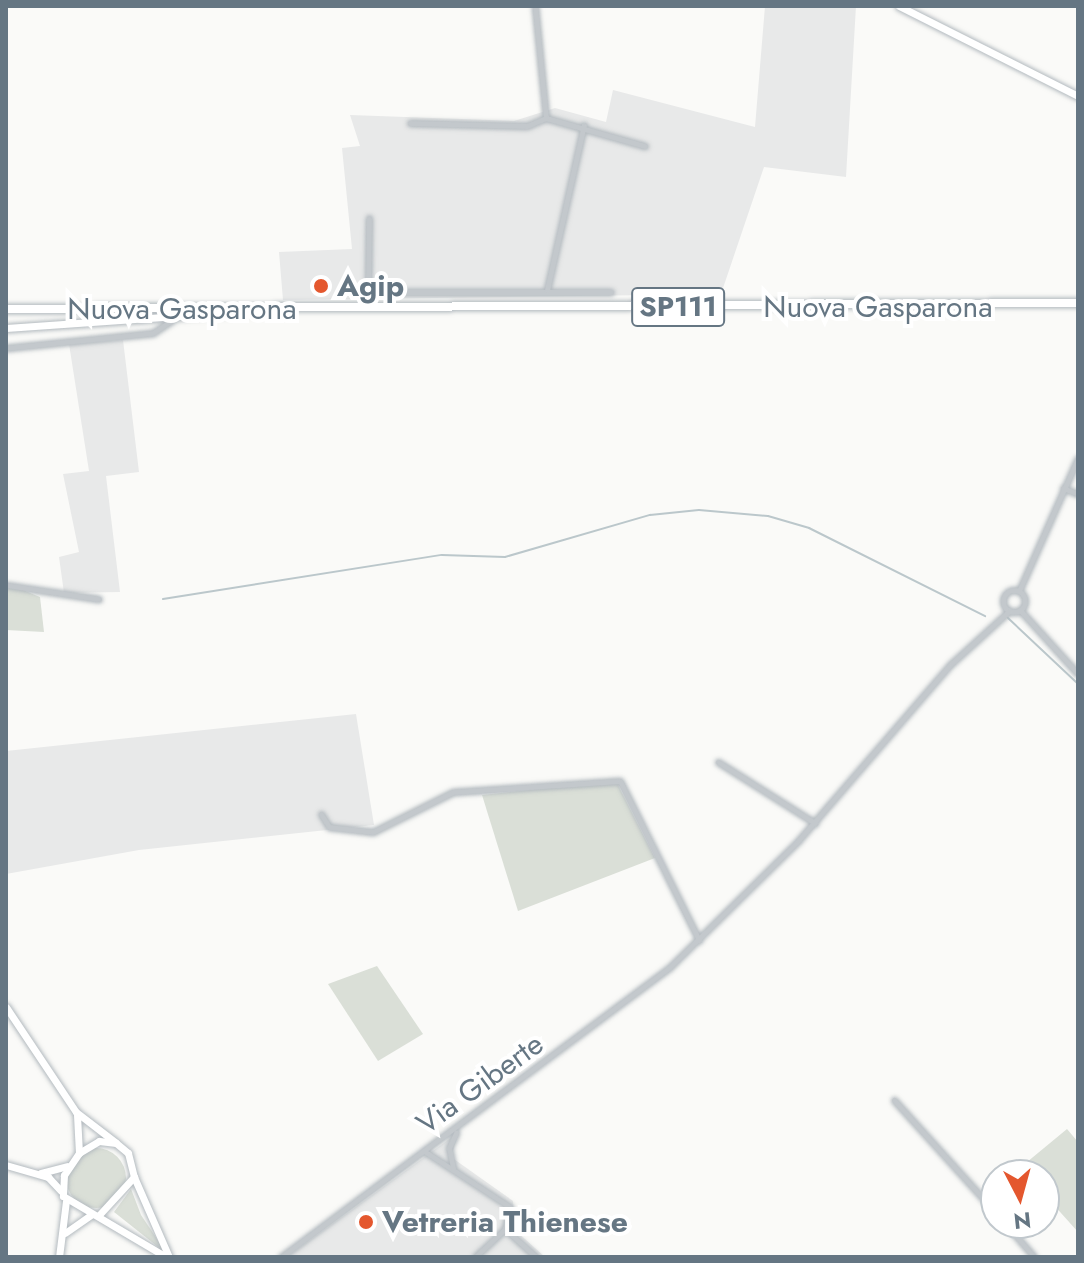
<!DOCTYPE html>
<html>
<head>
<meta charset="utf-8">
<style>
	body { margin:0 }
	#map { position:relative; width:1084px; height:1263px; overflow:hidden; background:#fafaf8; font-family:Jost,sans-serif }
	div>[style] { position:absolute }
	.built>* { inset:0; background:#e8e9e9 }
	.green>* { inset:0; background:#dadfd7 }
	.round { border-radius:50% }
	.stream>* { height:2px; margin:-1px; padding:0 1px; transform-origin:1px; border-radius:1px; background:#bbc7cb }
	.roads { filter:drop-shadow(0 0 2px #b3babf) drop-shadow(0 0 2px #b3babf) }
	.street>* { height:5px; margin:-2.5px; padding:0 2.5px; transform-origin:2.5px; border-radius:2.5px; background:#c3c8cc }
	.street>.ring { margin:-2.5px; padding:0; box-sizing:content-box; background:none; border:5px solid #c3c8cc; border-radius:50% }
	.secondary>* { height:7px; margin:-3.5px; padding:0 3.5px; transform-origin:3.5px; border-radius:3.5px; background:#fff }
	.primary>* { height:8px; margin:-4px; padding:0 4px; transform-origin:4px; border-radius:4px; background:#fff }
	.dots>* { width:22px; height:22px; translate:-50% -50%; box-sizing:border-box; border:4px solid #fff; border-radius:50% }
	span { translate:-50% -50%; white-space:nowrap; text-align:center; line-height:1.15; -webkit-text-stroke:8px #fff; paint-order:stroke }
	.shield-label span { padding:2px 6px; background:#fff; border:2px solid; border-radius:6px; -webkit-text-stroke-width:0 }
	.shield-label { font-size:28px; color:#657683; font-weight:700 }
	.poi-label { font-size:30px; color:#657683; font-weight:700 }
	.left { translate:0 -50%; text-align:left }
	.street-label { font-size:30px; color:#657683 }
	.frame { position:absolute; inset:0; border:8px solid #657683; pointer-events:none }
	.north { position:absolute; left:980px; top:1159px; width:80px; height:80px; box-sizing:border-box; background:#fff; border:2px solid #c1c8cd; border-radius:50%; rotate:174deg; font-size:22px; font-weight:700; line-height:32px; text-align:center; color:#657683 }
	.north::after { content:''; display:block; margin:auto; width:28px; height:36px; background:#e4572e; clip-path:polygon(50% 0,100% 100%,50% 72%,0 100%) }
</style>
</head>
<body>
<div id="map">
	<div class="built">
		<div style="clip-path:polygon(765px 6px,856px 6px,846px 177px,764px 167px,721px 294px,283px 300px,279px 252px,352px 249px,342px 148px,360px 146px,350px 115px,514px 121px,555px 108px,606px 122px,613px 90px,755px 127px)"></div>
		<div style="clip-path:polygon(123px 340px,139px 472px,106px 476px,120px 592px,64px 593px,59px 557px,79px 552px,63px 474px,89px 471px,69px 344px)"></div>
		<div style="clip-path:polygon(356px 714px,374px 825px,139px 850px,6px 874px,6px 751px)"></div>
		<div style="clip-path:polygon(459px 1132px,451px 1157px,513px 1201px,515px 1230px,545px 1257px,287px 1257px)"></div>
	</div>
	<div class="green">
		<div style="clip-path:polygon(6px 583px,40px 597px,44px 632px,6px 630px)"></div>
		<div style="clip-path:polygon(616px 781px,655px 858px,518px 911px,482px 795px)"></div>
		<div style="clip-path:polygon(377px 966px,423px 1034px,378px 1061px,328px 984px)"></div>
		<div style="clip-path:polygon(1067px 1129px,1078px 1142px,1078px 1232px,1044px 1194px,1044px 1175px,1021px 1167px)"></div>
		<div class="round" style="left:66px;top:1148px;width:60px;height:60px"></div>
		<div style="clip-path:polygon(131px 1189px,141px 1215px,167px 1254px,114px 1212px)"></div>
	</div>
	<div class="stream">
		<div style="left:163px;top:599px;width:282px;rotate:-9deg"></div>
		<div style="left:442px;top:555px;width:63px;rotate:1.8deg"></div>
		<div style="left:505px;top:557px;width:151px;rotate:-16.2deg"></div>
		<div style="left:650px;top:515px;width:49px;rotate:-5.8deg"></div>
		<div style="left:699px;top:510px;width:69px;rotate:5deg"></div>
		<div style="left:768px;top:516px;width:43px;rotate:16.3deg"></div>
		<div style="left:809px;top:528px;width:197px;rotate:26.6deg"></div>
		<div style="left:1008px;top:618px;width:96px;rotate:43.3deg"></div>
	</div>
	<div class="roads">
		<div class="street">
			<div style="left:535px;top:6px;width:113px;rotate:84.4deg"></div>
			<div style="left:546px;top:118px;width:103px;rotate:15.8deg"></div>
			<div style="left:410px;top:123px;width:117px;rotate:1.5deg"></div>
			<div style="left:527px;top:126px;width:21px;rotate:-23deg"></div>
			<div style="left:369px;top:218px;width:74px;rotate:90.8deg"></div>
			<div style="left:368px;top:292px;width:243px"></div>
			<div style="left:547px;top:290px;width:169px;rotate:-77.4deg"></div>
			<div style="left:6px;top:348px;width:148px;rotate:-5.8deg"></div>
			<div style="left:153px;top:333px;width:27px;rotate:-34deg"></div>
			<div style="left:1063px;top:488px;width:16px;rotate:22deg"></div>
			<div style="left:6px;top:585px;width:94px;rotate:8.6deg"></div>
			<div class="ring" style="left:1003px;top:590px;width:17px;height:17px"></div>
			<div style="left:1019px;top:591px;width:145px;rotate:-66.1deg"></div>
			<div style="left:1020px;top:610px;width:86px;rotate:47.8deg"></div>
			<div style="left:718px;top:762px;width:115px;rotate:32.2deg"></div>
			<div style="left:321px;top:814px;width:15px;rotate:58deg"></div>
			<div style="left:329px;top:827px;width:44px;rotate:6.5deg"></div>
			<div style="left:373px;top:832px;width:89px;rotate:-26.6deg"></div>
			<div style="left:453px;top:792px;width:167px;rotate:-3.8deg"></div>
			<div style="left:620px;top:781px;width:178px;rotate:63.6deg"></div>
			<div style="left:894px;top:1100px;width:152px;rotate:47.9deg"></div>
			<div style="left:424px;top:1151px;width:103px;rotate:33.1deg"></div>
			<div style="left:510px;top:1207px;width:23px;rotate:103deg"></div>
			<div style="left:505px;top:1229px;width:41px;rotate:137deg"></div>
			<div style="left:453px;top:1168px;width:20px;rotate:-101deg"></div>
			<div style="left:449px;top:1148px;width:17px;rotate:-65deg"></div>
			<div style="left:1005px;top:1223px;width:45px;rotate:49.5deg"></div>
			<div style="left:505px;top:1229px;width:42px;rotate:42.1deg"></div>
			<div style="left:281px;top:1257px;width:485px;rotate:-36.7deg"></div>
			<div style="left:670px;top:967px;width:180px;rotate:-44.5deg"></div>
			<div style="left:798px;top:841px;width:234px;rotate:-49.2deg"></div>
			<div style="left:951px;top:664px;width:79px;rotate:-42.4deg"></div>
		</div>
		<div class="secondary">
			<div style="left:899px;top:6px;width:200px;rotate:26.7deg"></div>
			<div style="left:6px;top:328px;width:258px;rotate:-4deg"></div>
			<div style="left:6px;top:1007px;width:126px;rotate:56.3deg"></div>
			<div style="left:76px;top:1112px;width:49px;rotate:37.6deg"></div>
			<div style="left:77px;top:1115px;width:38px;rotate:87deg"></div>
			<div style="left:6px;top:1165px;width:44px;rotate:15.9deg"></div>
			<div style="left:48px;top:1177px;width:19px;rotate:47deg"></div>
			<div style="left:41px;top:1173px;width:27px;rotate:-15deg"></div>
			<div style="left:134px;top:1177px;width:87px;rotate:66.4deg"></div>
			<div style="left:99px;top:1215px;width:52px;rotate:-47.4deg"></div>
			<div style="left:134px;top:1177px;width:25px;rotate:-104deg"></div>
			<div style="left:128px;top:1153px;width:16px;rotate:-140deg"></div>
			<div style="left:116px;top:1143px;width:17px;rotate:-173deg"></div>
			<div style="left:99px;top:1141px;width:23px;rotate:149deg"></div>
			<div style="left:79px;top:1153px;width:27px;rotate:124deg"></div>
			<div style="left:64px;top:1175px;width:21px;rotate:93deg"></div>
			<div style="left:63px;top:1196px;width:120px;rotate:30.6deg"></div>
			<div style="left:65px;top:1233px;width:32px;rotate:-35deg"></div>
			<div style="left:59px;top:1257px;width:56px;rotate:-82.9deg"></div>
		</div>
		<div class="primary">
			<div style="left:6px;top:309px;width:1072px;rotate:-0.32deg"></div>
		</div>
	</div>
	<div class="dots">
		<div style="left:321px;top:286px;background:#e4572e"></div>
		<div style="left:366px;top:1222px;background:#e4572e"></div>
	</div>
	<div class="shield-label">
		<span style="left:678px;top:307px">SP111</span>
	</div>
	<div class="poi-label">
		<span class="left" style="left:337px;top:286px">Agip</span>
		<span class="left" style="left:382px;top:1222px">Vetreria Thienese</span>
	</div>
	<div class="street-label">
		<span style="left:878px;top:307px">Nuova Gasparona</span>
		<span style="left:182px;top:309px">Nuova Gasparona</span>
		<span style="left:480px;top:1084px;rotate:-36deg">Via Giberte</span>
	</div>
	<div class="frame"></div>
	<div class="north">N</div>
</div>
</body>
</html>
